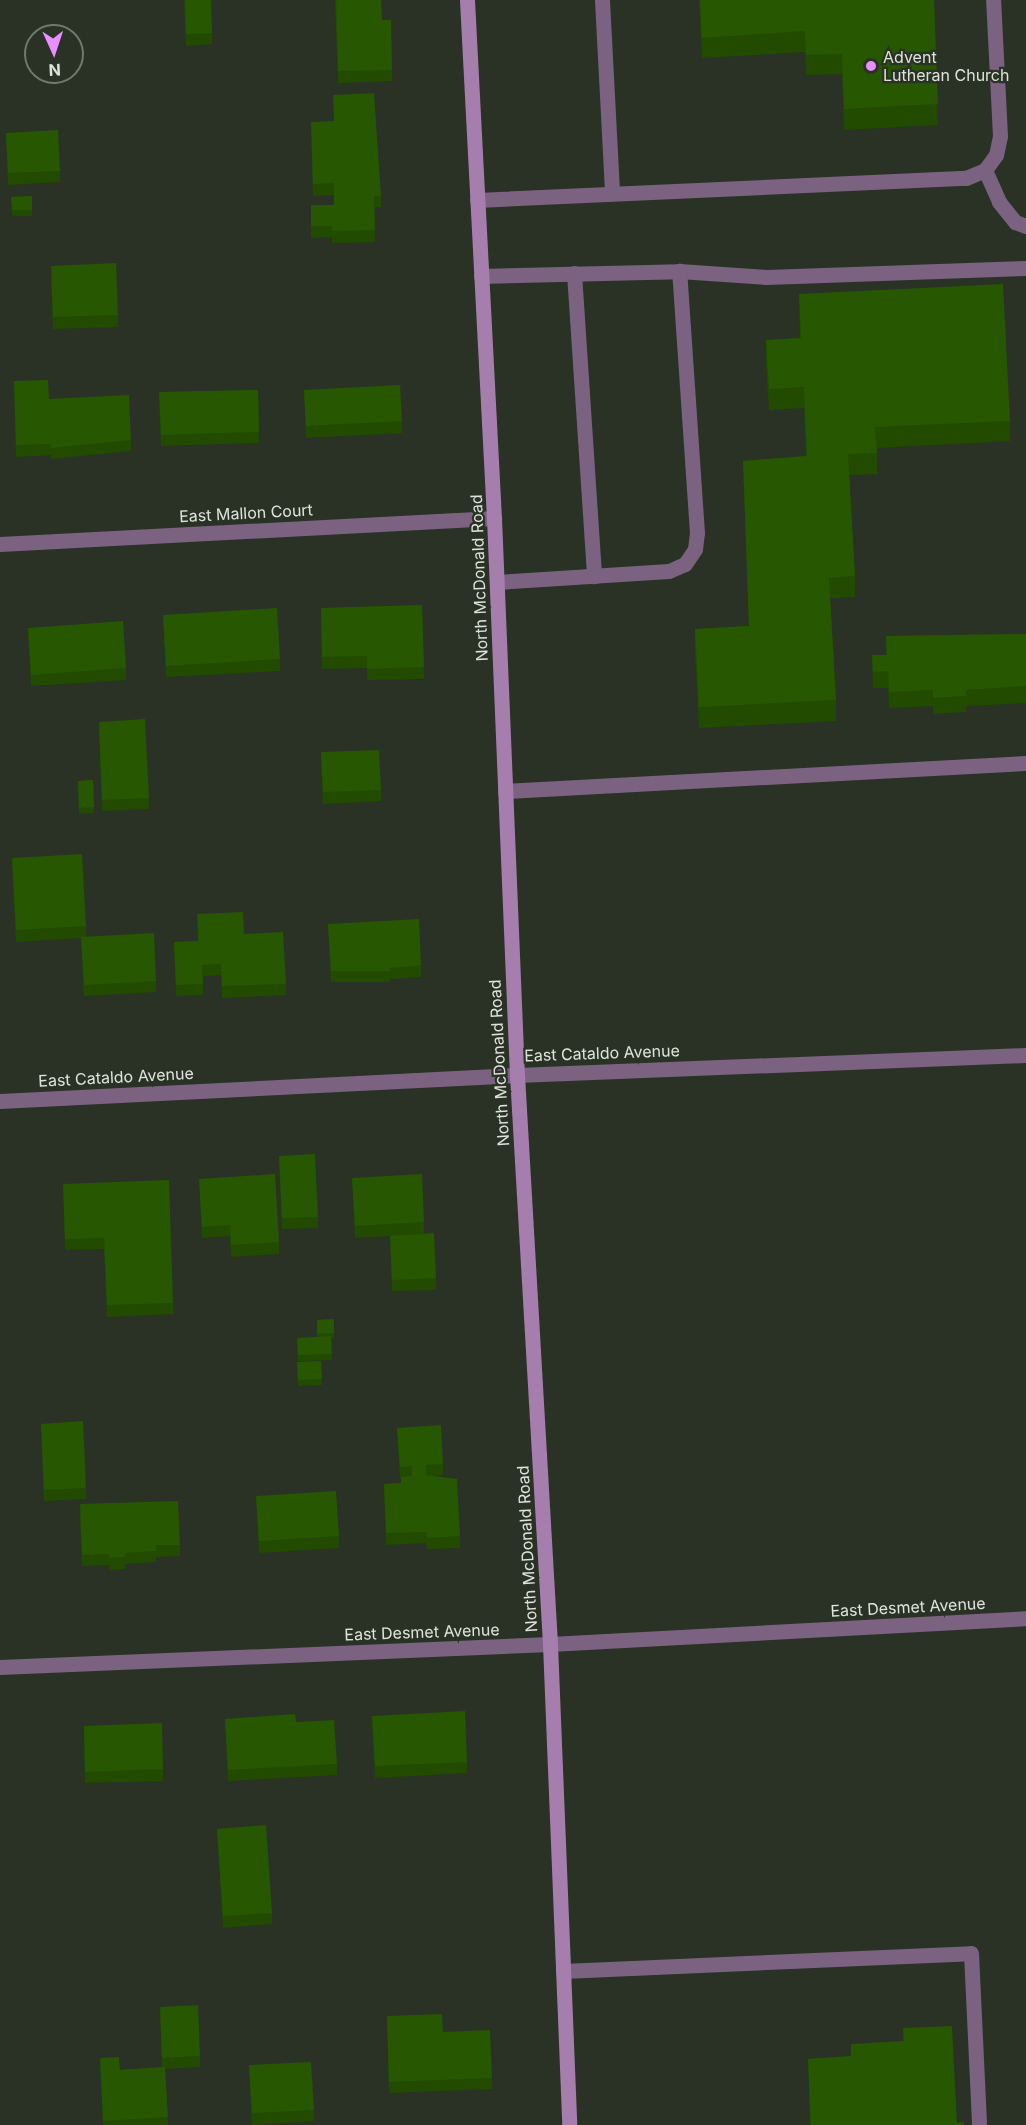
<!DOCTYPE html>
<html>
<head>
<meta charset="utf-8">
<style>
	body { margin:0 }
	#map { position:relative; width:1026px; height:2125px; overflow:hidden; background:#293225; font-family:Inter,sans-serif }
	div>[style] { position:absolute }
	.lane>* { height:15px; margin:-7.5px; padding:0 7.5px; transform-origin:7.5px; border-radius:7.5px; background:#7a6280 }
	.street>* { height:15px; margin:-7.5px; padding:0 7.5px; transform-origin:7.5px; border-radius:7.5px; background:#7a6280 }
	.secondary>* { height:15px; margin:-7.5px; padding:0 7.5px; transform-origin:7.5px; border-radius:7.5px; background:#a57eae }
	.wall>* { inset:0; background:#224b00 }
	.building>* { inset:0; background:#275700 }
	.dots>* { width:16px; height:16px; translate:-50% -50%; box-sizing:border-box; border:3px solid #293225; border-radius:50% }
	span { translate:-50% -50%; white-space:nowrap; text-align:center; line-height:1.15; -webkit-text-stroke:4.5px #293225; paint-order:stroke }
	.poi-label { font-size:16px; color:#dde3da }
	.left { translate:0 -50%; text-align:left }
	.street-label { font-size:16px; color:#dde3da }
	.north { position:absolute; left:24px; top:24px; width:60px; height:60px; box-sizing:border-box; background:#293225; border:2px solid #71796d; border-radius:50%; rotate:177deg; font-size:16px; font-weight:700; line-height:24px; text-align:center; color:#dde3da }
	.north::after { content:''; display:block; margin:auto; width:21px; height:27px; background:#e98efe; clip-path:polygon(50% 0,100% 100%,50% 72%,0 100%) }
</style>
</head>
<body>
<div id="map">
	<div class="lane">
		<div style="left:602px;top:0;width:193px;rotate:87deg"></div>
		<div style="left:985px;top:170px;width:35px;rotate:66deg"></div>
		<div style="left:999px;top:202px;width:26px;rotate:51deg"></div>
		<div style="left:1015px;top:222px;width:12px;rotate:20deg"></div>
		<div style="left:477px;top:200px;width:489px;rotate:-2.6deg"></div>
		<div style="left:966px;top:178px;width:21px;rotate:-23deg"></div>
		<div style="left:985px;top:170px;width:19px;rotate:-54deg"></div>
		<div style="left:996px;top:155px;width:19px;rotate:-78deg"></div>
		<div style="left:1000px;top:136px;width:136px;rotate:-92.9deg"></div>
		<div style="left:574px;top:273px;width:304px;rotate:86.2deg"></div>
		<div style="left:481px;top:276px;width:198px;rotate:-1.4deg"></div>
		<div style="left:679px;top:271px;width:87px;rotate:3.9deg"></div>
		<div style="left:766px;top:277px;width:260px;rotate:-2deg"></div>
		<div style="left:497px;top:582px;width:172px;rotate:-3.7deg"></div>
		<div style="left:669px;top:571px;width:17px;rotate:-24deg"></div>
		<div style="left:685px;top:564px;width:18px;rotate:-56deg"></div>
		<div style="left:695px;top:549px;width:16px;rotate:-83deg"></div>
		<div style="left:697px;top:533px;width:263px;rotate:-93.9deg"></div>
		<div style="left:505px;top:791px;width:522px;rotate:-3.08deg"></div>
		<div style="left:563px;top:1971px;width:408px;rotate:-2.5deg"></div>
		<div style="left:971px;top:1953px;width:172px;rotate:87.3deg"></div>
	</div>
	<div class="street">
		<div style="left:0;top:544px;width:495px;rotate:-3deg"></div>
		<div style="left:0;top:1101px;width:518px;rotate:-2.88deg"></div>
		<div style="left:517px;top:1075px;width:509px;rotate:-2.25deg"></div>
		<div style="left:0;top:1667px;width:550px;rotate:-2.39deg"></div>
		<div style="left:550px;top:1644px;width:477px;rotate:-3.1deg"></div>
	</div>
	<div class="secondary">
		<div style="left:467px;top:0;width:519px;rotate:87.02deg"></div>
		<div style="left:494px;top:518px;width:557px;rotate:87.64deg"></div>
		<div style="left:517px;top:1075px;width:570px;rotate:86.68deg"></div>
		<div style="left:550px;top:1644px;width:481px;rotate:87.7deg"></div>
	</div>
	<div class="wall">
		<div style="clip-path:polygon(184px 0,212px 33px,212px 44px,186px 46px)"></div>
		<div style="clip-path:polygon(335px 0,382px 20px,391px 20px,392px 81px,338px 83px)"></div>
		<div style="clip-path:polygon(699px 0,934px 0,938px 125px,844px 130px,842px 74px,806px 75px,805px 52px,702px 58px)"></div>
		<div style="clip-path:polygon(311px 122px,381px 196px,381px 207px,374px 207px,375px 242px,332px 243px,332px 237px,311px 238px,311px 205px,334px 205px,334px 195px,313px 196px)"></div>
		<div style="clip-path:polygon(6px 133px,60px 171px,60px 182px,8px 185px)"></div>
		<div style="clip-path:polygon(32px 196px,32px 216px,12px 216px,11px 197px)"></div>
		<div style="clip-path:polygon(51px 277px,118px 315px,118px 327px,53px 329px)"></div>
		<div style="clip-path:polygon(799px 294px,1010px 421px,1010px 441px,877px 448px,877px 474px,849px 475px,855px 576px,855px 597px,830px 598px,836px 700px,836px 721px,699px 728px,695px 650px,695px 629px,749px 626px,743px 461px,806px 456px,804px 408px,769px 410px,766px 361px,766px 340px,800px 338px)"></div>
		<div style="clip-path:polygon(14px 381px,131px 440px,131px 451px,51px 459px,51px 455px,16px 457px)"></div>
		<div style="clip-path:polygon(258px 390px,259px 443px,161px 446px,159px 392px)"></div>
		<div style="clip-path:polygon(304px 390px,402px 421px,402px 433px,306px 438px)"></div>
		<div style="clip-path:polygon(422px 605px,424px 679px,367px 680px,367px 668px,322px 669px,321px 608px)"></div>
		<div style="clip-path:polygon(163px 615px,280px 659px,280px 671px,166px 677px)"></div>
		<div style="clip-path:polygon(28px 628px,126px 668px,126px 680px,31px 686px)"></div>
		<div style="clip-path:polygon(1026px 634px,1026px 703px,966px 706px,966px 712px,933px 714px,933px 706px,889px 708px,888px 688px,873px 688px,872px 655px,886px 655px,886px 636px)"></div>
		<div style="clip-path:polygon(99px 722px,149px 798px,149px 809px,102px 811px)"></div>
		<div style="clip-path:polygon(321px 752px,381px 790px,381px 801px,323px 804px)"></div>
		<div style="clip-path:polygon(93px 780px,94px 813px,79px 814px,78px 781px)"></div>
		<div style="clip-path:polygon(12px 858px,86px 926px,86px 936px,156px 981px,156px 992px,84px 996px,81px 938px,16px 942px)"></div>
		<div style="clip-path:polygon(197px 914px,244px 934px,286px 984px,286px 995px,222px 998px,221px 975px,203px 976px,203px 995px,176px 996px,174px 942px,198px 941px)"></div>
		<div style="clip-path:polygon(328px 924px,421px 965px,421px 977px,390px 979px,390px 982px,331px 982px)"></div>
		<div style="clip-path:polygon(279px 1156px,318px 1217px,318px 1228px,282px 1229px)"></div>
		<div style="clip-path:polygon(352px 1178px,424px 1222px,424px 1234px,436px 1278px,436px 1290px,392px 1291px,390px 1236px,355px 1238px)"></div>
		<div style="clip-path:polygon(199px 1179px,279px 1242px,279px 1254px,231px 1257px,230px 1236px,202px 1238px)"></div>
		<div style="clip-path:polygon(63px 1184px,173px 1303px,173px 1314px,107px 1317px,104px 1249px,65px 1250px)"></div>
		<div style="clip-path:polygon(334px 1319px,334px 1338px,331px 1339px,332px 1360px,298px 1361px,297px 1338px,317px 1337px,317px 1320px)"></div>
		<div style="clip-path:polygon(321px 1361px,322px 1385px,298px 1386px,297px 1362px)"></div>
		<div style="clip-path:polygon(41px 1424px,86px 1488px,86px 1499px,44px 1501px)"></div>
		<div style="clip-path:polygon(397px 1428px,443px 1464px,443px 1475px,432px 1476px,460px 1536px,460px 1548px,427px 1549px,427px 1543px,386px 1545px,384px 1484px,401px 1483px,401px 1478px,400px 1478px)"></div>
		<div style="clip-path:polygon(256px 1496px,339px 1536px,339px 1548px,259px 1553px)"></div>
		<div style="clip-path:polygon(80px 1516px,180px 1545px,180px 1556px,156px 1557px,156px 1562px,125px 1564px,125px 1569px,109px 1570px,109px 1565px,82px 1566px)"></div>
		<div style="clip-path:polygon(372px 1716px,467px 1762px,467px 1773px,375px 1778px)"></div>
		<div style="clip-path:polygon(225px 1719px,296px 1722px,337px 1764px,337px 1775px,228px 1781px)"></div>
		<div style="clip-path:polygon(84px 1738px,163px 1769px,163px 1781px,85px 1783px)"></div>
		<div style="clip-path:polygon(217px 1829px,272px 1913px,272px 1924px,223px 1928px)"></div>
		<div style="clip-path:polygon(160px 2007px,200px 2056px,200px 2067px,165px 2069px,168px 2125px,103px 2125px,100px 2058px,120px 2070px,162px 2067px)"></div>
		<div style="clip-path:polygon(387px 2016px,443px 2032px,492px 2078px,492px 2089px,389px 2093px)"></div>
		<div style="clip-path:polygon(903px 2028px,957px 2123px,964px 2125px,810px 2125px,808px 2059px,851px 2056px,903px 2041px)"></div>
		<div style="clip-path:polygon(249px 2065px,314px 2110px,314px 2121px,252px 2125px)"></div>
	</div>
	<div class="building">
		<div style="clip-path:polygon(185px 0,211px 0,212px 33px,186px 34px)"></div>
		<div style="clip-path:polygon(336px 0,381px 0,382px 20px,391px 20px,392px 70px,338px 71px)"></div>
		<div style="clip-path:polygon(700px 0,934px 0,938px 104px,844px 109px,842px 54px,806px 55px,805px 31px,702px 38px)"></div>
		<div style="clip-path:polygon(374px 93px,381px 196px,374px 196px,375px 230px,332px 231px,332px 226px,311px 226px,311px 205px,334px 205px,334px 183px,313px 184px,311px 122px,334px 121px,333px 95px)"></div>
		<div style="clip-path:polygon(58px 130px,60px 171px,8px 173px,6px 133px)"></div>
		<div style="clip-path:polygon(32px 196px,32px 210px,12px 210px,11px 197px)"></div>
		<div style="clip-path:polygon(116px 263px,118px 315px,53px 317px,51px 266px)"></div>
		<div style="clip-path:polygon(1003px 284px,1010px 421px,875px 427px,877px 453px,848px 454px,855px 576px,829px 578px,836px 700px,699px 707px,695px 629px,749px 626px,743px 461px,807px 456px,804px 387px,769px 389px,766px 340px,801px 338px,799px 294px)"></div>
		<div style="clip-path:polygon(48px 380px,49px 399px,129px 395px,131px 440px,51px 448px,51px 444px,16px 445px,14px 381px)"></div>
		<div style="clip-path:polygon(400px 385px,402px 421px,306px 426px,304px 390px)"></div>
		<div style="clip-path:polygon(258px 390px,259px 432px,161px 435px,159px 392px)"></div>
		<div style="clip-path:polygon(422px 605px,424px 667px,367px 669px,367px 656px,322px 657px,321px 608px)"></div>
		<div style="clip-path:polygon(277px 608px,280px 659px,166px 666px,163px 615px)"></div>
		<div style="clip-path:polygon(123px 621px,126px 668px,31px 675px,28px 628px)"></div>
		<div style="clip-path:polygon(1026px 634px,1026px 686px,966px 690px,966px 696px,933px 698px,933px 690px,889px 692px,888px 671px,873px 672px,872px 655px,887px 655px,886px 636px)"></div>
		<div style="clip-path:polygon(145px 719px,149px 798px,102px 800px,99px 722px)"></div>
		<div style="clip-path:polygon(379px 750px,381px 790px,323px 792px,321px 752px)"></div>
		<div style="clip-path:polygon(93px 780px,94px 807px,79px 808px,78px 781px)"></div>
		<div style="clip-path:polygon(82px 854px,86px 926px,16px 930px,12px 858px)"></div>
		<div style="clip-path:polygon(243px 912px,244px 934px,283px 932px,286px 984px,222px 986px,221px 964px,202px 965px,203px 984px,176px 985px,174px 942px,199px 941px,197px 914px)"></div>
		<div style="clip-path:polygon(419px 919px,421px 965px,390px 968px,390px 971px,331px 971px,328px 924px)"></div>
		<div style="clip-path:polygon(154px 933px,156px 981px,84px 985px,81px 937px)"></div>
		<div style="clip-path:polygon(315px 1154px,318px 1217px,282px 1218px,279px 1156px)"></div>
		<div style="clip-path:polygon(275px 1174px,279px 1242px,231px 1245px,230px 1225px,202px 1227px,199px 1179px)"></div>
		<div style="clip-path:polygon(422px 1174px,424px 1222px,355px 1226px,352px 1178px)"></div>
		<div style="clip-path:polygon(169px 1180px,173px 1303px,107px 1305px,104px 1238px,65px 1239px,63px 1184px)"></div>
		<div style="clip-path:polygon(434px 1233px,436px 1278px,392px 1280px,390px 1236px)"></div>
		<div style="clip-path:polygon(334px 1319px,334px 1333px,317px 1334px,317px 1320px)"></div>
		<div style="clip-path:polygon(331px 1336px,332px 1354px,298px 1355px,297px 1338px)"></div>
		<div style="clip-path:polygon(321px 1361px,322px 1379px,298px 1380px,297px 1362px)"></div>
		<div style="clip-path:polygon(83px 1421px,86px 1488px,44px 1490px,41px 1424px)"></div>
		<div style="clip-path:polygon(441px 1425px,443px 1464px,426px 1465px,426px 1475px,457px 1479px,460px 1536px,427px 1538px,427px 1532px,386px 1533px,384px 1484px,401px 1483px,401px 1477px,412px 1476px,412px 1466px,400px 1467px,397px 1428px)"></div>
		<div style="clip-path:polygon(336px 1491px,339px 1536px,259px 1541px,256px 1496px)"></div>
		<div style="clip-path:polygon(178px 1501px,180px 1545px,156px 1545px,156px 1551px,125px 1553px,125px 1557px,109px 1558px,109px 1554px,82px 1555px,80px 1504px)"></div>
		<div style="clip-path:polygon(465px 1711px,467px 1762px,375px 1766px,372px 1716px)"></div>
		<div style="clip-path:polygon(295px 1714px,296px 1722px,334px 1720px,337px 1764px,228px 1770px,225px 1719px)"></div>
		<div style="clip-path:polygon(162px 1723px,163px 1769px,85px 1772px,84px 1726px)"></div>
		<div style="clip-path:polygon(266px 1825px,272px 1913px,223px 1916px,217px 1829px)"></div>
		<div style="clip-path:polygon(198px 2005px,200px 2056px,162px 2058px,160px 2007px)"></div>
		<div style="clip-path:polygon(442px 2014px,443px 2032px,490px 2030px,492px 2078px,389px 2082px,387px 2016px)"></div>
		<div style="clip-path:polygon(952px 2026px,957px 2123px,964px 2122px,964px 2125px,811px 2125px,808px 2059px,851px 2056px,851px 2044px,904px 2041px,903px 2028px)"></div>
		<div style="clip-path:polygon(119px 2057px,120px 2070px,165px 2067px,168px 2117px,103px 2121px,100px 2058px)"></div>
		<div style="clip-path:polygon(311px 2062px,314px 2110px,252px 2113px,249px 2065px)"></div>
	</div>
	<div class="dots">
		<div style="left:871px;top:66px;background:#e98efe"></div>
	</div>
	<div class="poi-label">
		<span class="left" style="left:883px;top:66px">Advent<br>Lutheran Church</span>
	</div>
	<div class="street-label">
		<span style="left:246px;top:513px;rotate:-3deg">East Mallon Court</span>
		<span style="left:479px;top:578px;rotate:-92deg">North McDonald Road</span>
		<span style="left:602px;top:1053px;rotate:-2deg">East Cataldo Avenue</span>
		<span style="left:499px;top:1063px;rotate:-93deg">North McDonald Road</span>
		<span style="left:116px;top:1077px;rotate:-3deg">East Cataldo Avenue</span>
		<span style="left:527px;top:1549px;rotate:-93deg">North McDonald Road</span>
		<span style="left:908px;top:1607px;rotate:-3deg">East Desmet Avenue</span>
		<span style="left:422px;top:1632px;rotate:-2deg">East Desmet Avenue</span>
	</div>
	<div class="north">N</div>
</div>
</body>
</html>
